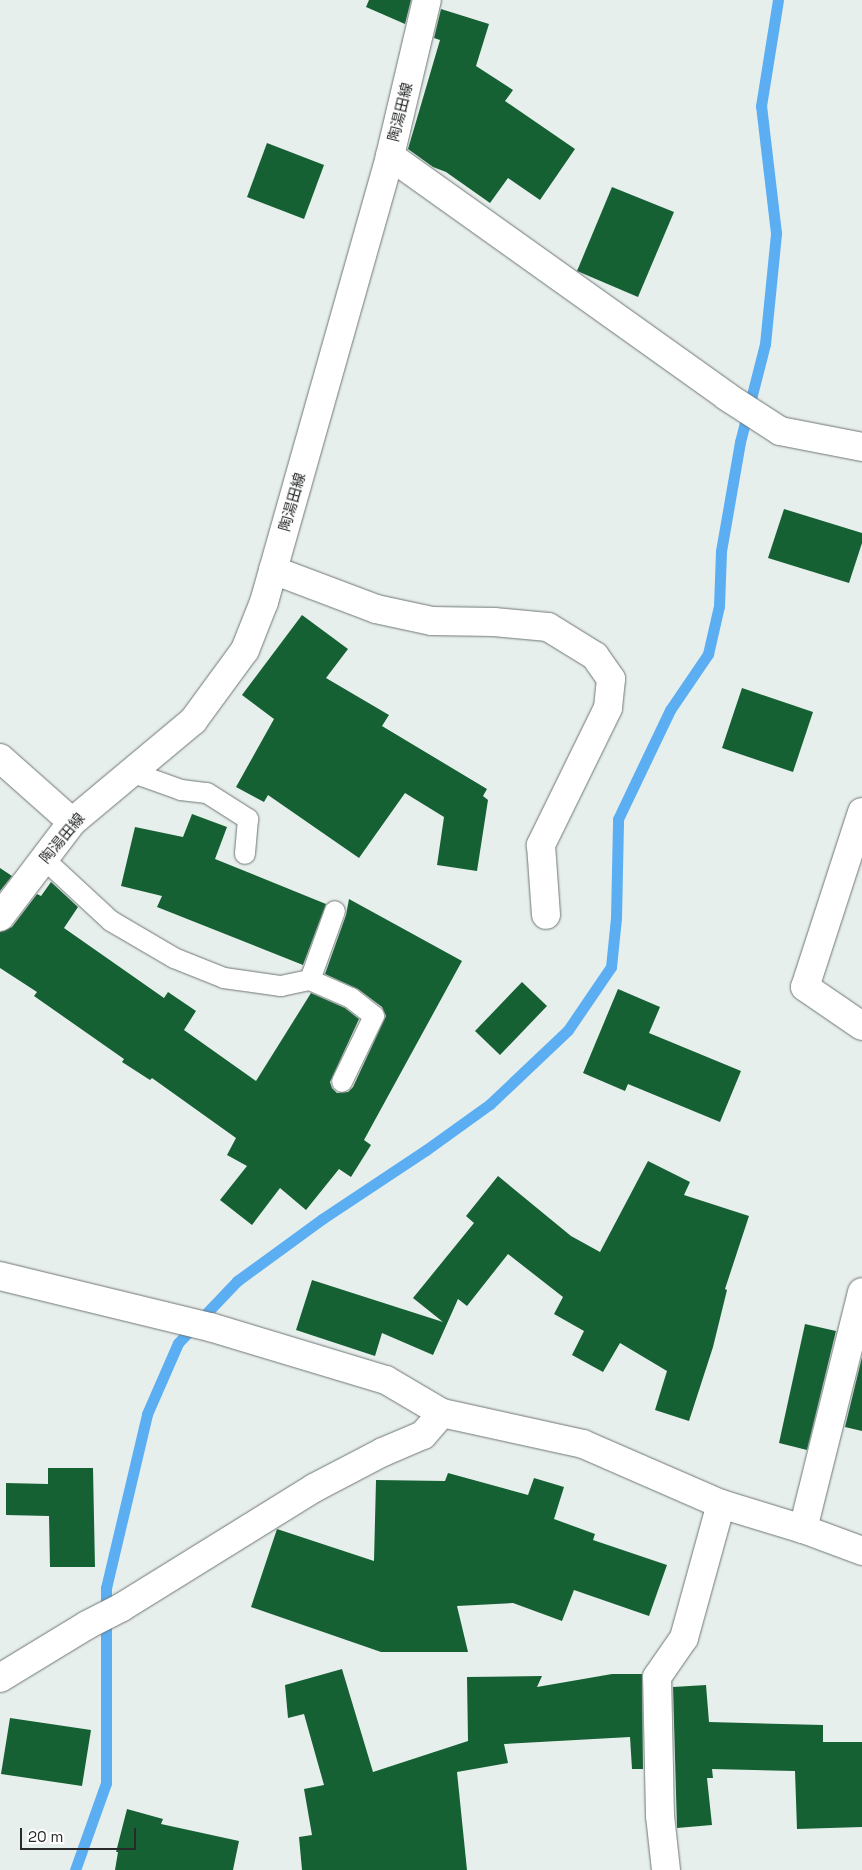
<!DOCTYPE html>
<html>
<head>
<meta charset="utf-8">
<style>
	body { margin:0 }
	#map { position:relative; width:862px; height:1870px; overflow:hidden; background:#e7efed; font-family:"Space Grotesk","Noto Sans JP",sans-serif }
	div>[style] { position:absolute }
	.stream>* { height:11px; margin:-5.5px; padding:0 5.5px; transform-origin:5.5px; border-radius:5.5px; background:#5baef2 }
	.building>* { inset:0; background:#166134 }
	.roads { filter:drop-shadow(0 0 1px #6f7675) drop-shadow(0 0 1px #6f7675) }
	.service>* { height:20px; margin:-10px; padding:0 10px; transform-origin:10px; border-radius:10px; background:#fff }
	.minor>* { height:28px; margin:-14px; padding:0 14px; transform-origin:14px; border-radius:14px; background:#fff }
	.secondary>* { height:28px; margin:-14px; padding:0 14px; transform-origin:14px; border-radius:14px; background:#fff }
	span { translate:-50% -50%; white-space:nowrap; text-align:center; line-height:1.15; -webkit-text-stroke:5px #fff; paint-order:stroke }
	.street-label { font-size:15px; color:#272a29 }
	.scale { position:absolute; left:20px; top:1828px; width:116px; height:22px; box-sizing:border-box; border:2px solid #272a29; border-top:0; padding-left:6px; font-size:15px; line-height:18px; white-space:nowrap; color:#272a29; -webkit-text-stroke:4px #fff; paint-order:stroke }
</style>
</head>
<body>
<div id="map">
	<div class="stream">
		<div style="left:75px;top:1870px;width:92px;rotate:-70.4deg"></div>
		<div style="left:106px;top:1783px;width:195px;rotate:-90deg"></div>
		<div style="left:106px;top:1588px;width:179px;rotate:-76.7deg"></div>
		<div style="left:147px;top:1414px;width:77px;rotate:-66.4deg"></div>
		<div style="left:178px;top:1343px;width:86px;rotate:-46.4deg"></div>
		<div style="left:237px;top:1281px;width:105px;rotate:-36.1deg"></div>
		<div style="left:322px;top:1219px;width:125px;rotate:-33.6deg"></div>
		<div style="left:426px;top:1150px;width:79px;rotate:-35.7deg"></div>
		<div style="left:490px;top:1104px;width:108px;rotate:-43.5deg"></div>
		<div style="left:568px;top:1030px;width:76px;rotate:-55.7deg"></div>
		<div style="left:611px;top:967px;width:49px;rotate:-84.2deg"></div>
		<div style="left:616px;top:918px;width:99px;rotate:-88.8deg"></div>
		<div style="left:618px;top:819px;width:121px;rotate:-64.5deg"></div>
		<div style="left:670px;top:710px;width:68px;rotate:-55.8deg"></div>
		<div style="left:708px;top:654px;width:49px;rotate:-77.1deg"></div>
		<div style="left:719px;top:606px;width:55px;rotate:-87.9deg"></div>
		<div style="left:721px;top:551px;width:111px;rotate:-80.1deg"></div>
		<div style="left:740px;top:442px;width:101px;rotate:-75.7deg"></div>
		<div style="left:765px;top:344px;width:112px;rotate:-84.3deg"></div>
		<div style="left:776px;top:233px;width:128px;rotate:-96.7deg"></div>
		<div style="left:761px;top:106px;width:107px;rotate:-80.9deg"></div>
	</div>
	<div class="building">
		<div style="clip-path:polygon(369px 0,411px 0,405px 24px,366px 7px)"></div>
		<div style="clip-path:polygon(441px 9px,489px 24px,476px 66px,513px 90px,505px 101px,575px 149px,540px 200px,508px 178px,490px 203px,446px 172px,433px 167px,408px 149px,440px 40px,434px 38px)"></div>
		<div style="clip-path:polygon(267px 143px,324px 165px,304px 219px,247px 197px)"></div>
		<div style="clip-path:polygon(612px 187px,674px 212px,638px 297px,577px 271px)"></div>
		<div style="clip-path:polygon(784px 509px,862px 533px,862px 543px,849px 583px,768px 558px)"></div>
		<div style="clip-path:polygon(302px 615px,348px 649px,326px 678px,389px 715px,382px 726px,487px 789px,483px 796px,488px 800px,477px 871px,437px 865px,444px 817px,405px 793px,359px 858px,268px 795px,264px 802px,236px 787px,274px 719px,242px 695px)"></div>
		<div style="clip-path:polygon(742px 688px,813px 712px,793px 772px,722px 748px)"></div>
		<div style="clip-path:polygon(192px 814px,227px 827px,215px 859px,326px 904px,303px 965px,157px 907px,162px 896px,121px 886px,135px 827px,183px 837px)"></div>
		<div style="clip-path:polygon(0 868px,12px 876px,0 891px)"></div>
		<div style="clip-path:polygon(51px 882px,78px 907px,64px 928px,164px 998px,168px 992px,196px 1011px,184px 1030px,256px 1081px,311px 993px,345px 1008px,359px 1019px,330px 1082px,332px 1088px,337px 1093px,348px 1092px,353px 1087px,386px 1016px,382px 1007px,358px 989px,325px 974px,346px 915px,349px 899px,462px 961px,364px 1140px,371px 1145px,351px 1177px,339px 1169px,306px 1210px,280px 1188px,252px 1225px,220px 1200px,247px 1166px,227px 1155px,236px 1138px,152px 1078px,150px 1080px,122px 1062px,124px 1059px,34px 996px,37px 992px,0 968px,0 932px,12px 927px,37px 894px,41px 896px)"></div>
		<div style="clip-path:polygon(522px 982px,547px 1006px,500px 1055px,475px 1031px)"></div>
		<div style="clip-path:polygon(618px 989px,660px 1007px,649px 1033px,741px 1071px,720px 1122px,628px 1084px,625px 1091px,583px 1073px)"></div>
		<div style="clip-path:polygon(648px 1161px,690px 1182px,684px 1195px,749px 1216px,725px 1289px,727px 1290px,713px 1347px,689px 1421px,655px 1410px,667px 1371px,620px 1343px,603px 1372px,572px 1355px,584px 1331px,554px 1314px,563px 1297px,508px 1254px,467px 1306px,458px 1299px,433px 1355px,382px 1333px,375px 1356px,296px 1330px,312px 1280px,443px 1322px,413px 1298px,474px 1223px,466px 1216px,498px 1176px,571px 1236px,600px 1252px)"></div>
		<div style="clip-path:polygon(805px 1324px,836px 1331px,807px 1450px,779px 1443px)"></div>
		<div style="clip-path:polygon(862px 1357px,862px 1431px,845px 1427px)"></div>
		<div style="clip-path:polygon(48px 1468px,93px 1468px,95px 1567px,50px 1567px,49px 1516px,6px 1515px,6px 1483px,48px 1484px)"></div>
		<div style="clip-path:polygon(448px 1473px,528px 1495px,534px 1478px,564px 1487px,554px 1519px,595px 1534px,593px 1540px,667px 1565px,649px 1616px,574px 1590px,562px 1621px,513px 1603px,457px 1606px,468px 1652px,381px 1652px,251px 1607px,277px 1529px,374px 1561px,376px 1480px,445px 1481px)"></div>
		<div style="clip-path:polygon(342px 1669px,373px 1772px,468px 1741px,467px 1677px,542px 1676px,537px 1687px,612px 1674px,642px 1674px,643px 1769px,632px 1769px,630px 1737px,504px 1744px,508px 1763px,457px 1772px,467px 1870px,302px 1870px,299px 1837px,312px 1835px,304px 1789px,324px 1785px,304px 1714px,288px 1718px,285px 1685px)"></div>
		<div style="clip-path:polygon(706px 1685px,709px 1722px,823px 1725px,823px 1742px,862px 1742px,862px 1827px,797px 1829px,795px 1771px,712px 1769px,713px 1778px,707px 1778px,712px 1825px,677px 1828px,673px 1687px)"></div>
		<div style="clip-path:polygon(10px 1718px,91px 1730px,82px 1786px,1px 1774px)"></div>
		<div style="clip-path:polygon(127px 1809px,163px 1819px,161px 1824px,239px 1841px,233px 1870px,115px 1870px,118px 1852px,116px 1852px)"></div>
	</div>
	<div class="roads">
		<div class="service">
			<div style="left:131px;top:772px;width:53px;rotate:19.8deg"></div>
			<div style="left:181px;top:790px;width:26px;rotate:7deg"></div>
			<div style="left:207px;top:793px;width:49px;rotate:32.4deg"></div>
			<div style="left:248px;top:819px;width:35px;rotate:95deg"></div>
			<div style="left:44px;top:859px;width:91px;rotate:42.8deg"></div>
			<div style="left:111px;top:921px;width:73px;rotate:30.4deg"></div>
			<div style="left:174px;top:958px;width:54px;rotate:21.8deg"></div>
			<div style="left:224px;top:978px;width:58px;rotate:8deg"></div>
			<div style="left:281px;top:986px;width:30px;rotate:-12deg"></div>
			<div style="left:310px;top:980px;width:45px;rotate:23.7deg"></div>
			<div style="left:351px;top:998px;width:29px;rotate:38deg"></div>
			<div style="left:374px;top:1016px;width:73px;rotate:115.9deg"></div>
			<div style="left:310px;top:980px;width:73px;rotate:-70.1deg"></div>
		</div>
		<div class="minor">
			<div style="left:390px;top:156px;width:413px;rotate:35.5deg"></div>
			<div style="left:726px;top:396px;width:64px;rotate:32.9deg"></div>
			<div style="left:780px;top:431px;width:84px;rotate:11deg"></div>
			<div style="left:273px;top:570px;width:110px;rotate:20.7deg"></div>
			<div style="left:376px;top:609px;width:57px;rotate:12.1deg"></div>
			<div style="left:432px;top:621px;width:62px;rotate:0.9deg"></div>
			<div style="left:494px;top:622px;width:54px;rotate:5.3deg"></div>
			<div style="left:548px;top:627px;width:55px;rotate:31.7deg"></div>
			<div style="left:595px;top:656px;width:28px;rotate:55deg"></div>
			<div style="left:611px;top:679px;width:29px;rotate:96deg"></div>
			<div style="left:608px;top:708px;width:153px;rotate:116.1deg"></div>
			<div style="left:541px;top:845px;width:70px;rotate:85.9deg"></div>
			<div style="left:0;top:758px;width:96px;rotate:41.6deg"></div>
			<div style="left:862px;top:812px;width:184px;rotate:108deg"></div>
			<div style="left:805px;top:987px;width:69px;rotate:34.4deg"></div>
			<div style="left:0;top:1276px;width:216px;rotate:13.7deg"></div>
			<div style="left:210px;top:1327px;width:184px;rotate:16.8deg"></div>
			<div style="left:386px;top:1380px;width:65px;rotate:30.5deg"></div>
			<div style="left:442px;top:1413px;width:144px;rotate:12.4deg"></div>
			<div style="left:583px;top:1444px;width:150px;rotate:23.5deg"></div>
			<div style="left:721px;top:1504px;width:86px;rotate:17deg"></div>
			<div style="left:803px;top:1529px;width:63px;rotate:20.4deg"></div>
			<div style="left:803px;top:1529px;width:244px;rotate:-76deg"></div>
			<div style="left:0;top:1678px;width:102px;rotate:-31.3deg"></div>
			<div style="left:87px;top:1625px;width:39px;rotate:-27deg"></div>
			<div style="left:122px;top:1607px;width:226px;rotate:-31.8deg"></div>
			<div style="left:314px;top:1488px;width:78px;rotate:-27.6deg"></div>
			<div style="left:383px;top:1452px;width:43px;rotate:-23deg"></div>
			<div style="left:423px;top:1435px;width:29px;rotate:-49deg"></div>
			<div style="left:666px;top:1870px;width:54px;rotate:-96.3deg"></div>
			<div style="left:660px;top:1816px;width:139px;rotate:-91.2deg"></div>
			<div style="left:657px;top:1677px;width:47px;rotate:-55.3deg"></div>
			<div style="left:684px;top:1638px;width:139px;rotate:-74.6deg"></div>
		</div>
		<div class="secondary">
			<div style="left:0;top:917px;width:119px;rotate:-52.8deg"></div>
			<div style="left:72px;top:822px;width:158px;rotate:-39.9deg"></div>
			<div style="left:193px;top:721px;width:88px;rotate:-53.8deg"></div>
			<div style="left:245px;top:650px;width:52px;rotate:-68.4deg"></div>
			<div style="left:264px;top:602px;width:463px;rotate:-74.2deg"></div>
			<div style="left:390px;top:156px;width:160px;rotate:-76.7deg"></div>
		</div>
	</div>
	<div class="street-label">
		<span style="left:400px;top:112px;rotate:-76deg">陶湯田線</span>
		<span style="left:292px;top:502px;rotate:-74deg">陶湯田線</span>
		<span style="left:62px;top:838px;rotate:-50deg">陶湯田線</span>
	</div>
	<div class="scale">20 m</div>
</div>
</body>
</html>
